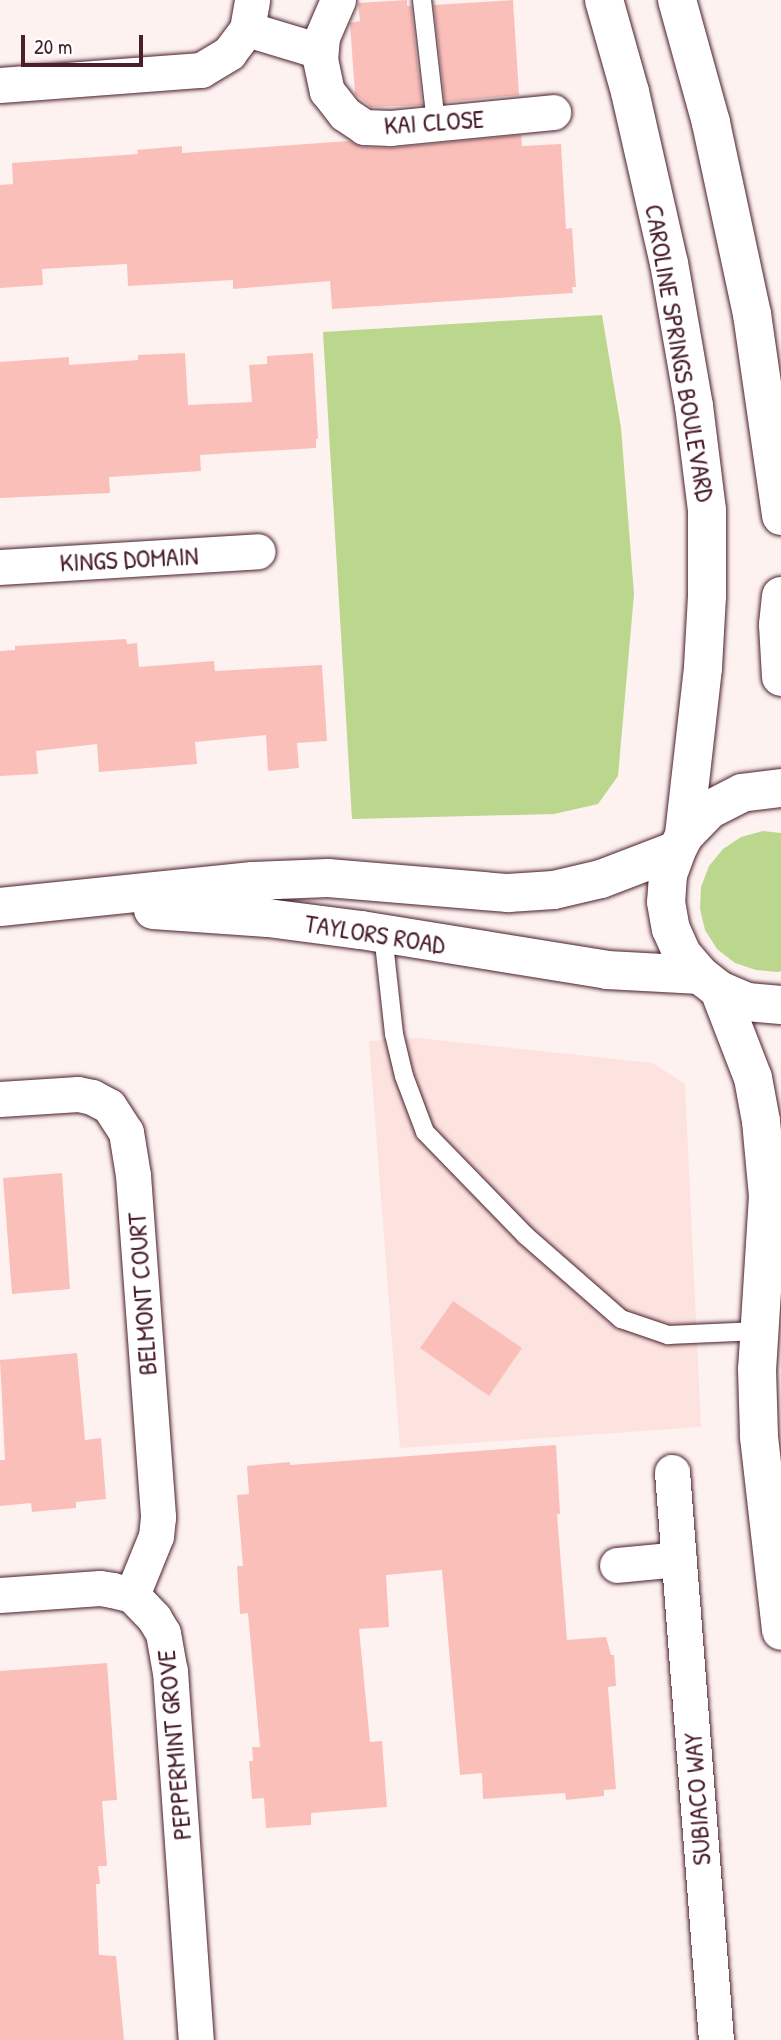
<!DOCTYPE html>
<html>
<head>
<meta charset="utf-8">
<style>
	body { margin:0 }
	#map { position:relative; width:781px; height:2040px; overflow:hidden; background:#fef2f1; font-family:"Patrick Hand",sans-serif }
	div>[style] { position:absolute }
	.built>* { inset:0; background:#fde3e0 }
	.green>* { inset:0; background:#bbd68d }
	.building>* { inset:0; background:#fbbfba }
	.roads { filter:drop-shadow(0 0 2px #4a1f2b) drop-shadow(0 0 2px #4a1f2b) }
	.lane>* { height:18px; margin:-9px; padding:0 9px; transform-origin:9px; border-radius:9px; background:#fff }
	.street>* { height:35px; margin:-17.5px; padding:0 17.5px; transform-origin:17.5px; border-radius:17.5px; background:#fff }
	.secondary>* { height:38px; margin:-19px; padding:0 19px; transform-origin:19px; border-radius:19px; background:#fff }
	span { translate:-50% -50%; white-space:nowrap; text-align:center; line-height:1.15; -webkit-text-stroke:6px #fff; paint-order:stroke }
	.street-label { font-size:26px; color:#4a1f2b }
	.scale { position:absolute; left:21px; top:35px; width:122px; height:32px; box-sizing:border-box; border:4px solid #4a1f2b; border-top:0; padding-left:9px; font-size:21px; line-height:24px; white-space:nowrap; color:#4a1f2b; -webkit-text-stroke:5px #fff; paint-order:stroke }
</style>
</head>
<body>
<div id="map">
	<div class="built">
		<div style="clip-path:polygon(419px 1038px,653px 1063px,685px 1084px,701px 1427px,400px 1448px,369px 1041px)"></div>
	</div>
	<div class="green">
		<div style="clip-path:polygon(602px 315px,621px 428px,634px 594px,618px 776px,598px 804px,554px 814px,352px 819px,323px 332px)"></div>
		<div style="clip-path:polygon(763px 831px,781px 833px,781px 971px,778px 972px,756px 970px,735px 963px,717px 949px,705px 930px,700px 909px,701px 887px,709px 866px,723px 849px,741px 837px)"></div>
	</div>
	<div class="building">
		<div style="clip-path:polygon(407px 0,407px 6px,411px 6px,422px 105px,371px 107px,355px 94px,350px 23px,360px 21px,358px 3px)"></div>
		<div style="clip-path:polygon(513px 0,519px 95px,445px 102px,434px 5px)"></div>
		<div style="clip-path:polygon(521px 135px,522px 146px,561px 144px,566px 229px,572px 228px,576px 287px,572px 287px,573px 293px,332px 309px,330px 281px,233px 289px,233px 280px,128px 286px,127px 264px,42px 269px,43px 285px,0 288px,0 185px,13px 184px,12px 163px,138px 154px,137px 150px,182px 146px,182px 153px,349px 141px,363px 147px,390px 148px)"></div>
		<div style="clip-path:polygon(185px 353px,188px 405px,252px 402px,249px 365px,267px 364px,267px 356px,313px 353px,318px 439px,316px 439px,316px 448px,200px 455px,201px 471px,109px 477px,110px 493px,0 498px,0 362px,69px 357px,69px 365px,138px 360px,138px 355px)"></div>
		<div style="clip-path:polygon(126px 639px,127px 644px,137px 643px,139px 667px,214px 661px,215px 671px,322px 665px,327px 741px,297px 743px,299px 768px,268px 771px,266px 735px,195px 742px,197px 764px,99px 772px,97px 744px,36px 751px,38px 774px,0 776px,0 651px,15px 650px,15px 646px)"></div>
		<div style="clip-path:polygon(62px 1173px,70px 1289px,12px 1294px,3px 1178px)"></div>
		<div style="clip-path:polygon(453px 1301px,522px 1348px,489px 1396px,420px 1348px)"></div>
		<div style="clip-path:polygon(77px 1353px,85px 1440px,101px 1438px,106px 1499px,76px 1502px,76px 1508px,32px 1512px,31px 1503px,0 1506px,0 1460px,5px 1460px,0 1360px)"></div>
		<div style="clip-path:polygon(556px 1445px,560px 1514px,557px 1514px,567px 1640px,606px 1637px,611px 1655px,614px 1655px,616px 1686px,608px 1687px,616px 1789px,604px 1790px,604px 1796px,566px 1800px,565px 1793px,483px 1799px,482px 1773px,460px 1775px,442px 1570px,386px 1575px,389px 1627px,359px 1629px,370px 1742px,382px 1741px,387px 1807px,311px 1813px,311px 1825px,266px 1828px,264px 1798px,252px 1799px,249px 1761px,253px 1761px,252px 1747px,260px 1747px,248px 1613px,240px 1614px,237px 1566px,243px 1566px,237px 1495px,249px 1494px,247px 1466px,290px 1462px,290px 1465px)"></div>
		<div style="clip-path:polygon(107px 1663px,117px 1800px,102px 1801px,107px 1866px,98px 1866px,100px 1884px,96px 1884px,99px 1955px,116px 1956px,124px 2040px,0 2040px,0 1671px)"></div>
	</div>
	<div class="roads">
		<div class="lane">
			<div style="left:422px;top:0;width:124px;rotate:83.5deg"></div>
			<div style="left:383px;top:934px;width:101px;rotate:83.7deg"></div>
			<div style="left:394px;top:1034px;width:43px;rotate:76.6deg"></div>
			<div style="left:404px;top:1076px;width:60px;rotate:69.4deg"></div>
			<div style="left:425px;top:1132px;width:144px;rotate:45.8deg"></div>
			<div style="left:525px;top:1235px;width:128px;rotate:41.2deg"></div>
			<div style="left:621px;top:1319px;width:50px;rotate:18.8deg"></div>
			<div style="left:668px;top:1335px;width:91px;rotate:-2.5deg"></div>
		</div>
		<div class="street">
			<div style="left:338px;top:0;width:40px;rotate:113.4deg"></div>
			<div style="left:322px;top:37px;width:22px;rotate:95deg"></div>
			<div style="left:320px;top:59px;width:33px;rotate:78deg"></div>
			<div style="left:327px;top:91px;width:29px;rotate:52deg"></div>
			<div style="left:345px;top:114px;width:23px;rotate:34deg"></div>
			<div style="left:364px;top:127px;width:27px;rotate:2deg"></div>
			<div style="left:391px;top:128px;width:163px;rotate:-5.6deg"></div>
			<div style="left:247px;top:29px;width:76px;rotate:16.8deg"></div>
			<div style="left:0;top:85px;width:202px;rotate:-4.3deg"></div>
			<div style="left:201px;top:70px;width:33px;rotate:-31deg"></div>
			<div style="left:229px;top:53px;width:30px;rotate:-53deg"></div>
			<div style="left:247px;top:29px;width:29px;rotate:-80deg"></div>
			<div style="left:0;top:567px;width:258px;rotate:-3.5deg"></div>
			<div style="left:0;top:1099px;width:78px;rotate:-3.7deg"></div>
			<div style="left:78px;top:1094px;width:14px;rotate:12deg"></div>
			<div style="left:92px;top:1097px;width:19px;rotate:28deg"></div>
			<div style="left:109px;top:1106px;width:31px;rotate:57deg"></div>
			<div style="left:126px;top:1132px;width:44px;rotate:80.8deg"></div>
			<div style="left:133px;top:1175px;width:343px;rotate:85.8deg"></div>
			<div style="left:158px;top:1517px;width:19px;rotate:96deg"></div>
			<div style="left:156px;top:1536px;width:64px;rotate:112.1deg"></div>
			<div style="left:672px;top:1472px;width:570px;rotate:85.57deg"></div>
			<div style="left:617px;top:1565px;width:62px;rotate:-5.5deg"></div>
			<div style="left:0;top:1595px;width:100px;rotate:-4deg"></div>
			<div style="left:100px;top:1588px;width:12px;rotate:9deg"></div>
			<div style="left:112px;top:1590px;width:21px;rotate:14deg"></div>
			<div style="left:132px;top:1595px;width:32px;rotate:46deg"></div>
			<div style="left:154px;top:1618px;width:17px;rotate:59deg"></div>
			<div style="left:163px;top:1633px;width:39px;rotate:80deg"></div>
			<div style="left:170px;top:1671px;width:370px;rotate:86deg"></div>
		</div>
		<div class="secondary">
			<div style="left:604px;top:0;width:96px;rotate:74.2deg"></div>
			<div style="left:630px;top:92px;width:175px;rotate:77.2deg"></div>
			<div style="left:669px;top:263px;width:145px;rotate:80.1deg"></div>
			<div style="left:694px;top:406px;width:105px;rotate:82.9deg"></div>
			<div style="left:707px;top:510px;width:86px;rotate:90deg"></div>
			<div style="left:707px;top:596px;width:72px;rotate:93.2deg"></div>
			<div style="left:703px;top:668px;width:169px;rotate:96.5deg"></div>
			<div style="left:677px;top:0;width:128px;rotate:74.5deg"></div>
			<div style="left:711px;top:123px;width:195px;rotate:77.9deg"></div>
			<div style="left:752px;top:314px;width:204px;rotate:81.8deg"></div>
			<div style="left:781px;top:596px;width:29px;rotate:96deg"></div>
			<div style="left:778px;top:625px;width:52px;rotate:86.7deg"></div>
			<div style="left:781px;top:788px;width:39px;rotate:173deg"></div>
			<div style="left:742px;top:793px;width:36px;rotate:153deg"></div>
			<div style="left:710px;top:809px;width:37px;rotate:134deg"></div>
			<div style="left:684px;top:836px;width:16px;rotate:117deg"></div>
			<div style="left:677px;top:850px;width:27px;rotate:110deg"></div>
			<div style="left:668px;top:875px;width:27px;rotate:94deg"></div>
			<div style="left:666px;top:902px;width:27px;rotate:80deg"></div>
			<div style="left:671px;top:929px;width:27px;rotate:66deg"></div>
			<div style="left:682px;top:954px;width:28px;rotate:49deg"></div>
			<div style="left:700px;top:975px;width:24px;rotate:38deg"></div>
			<div style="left:719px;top:990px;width:30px;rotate:23deg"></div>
			<div style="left:747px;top:1002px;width:34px;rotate:5deg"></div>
			<div style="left:0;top:907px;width:254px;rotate:-5.9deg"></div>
			<div style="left:253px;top:881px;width:75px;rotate:-2.3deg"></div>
			<div style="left:328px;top:878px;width:181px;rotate:4.8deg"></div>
			<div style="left:508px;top:893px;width:46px;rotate:-3.7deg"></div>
			<div style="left:554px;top:890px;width:48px;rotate:-13.2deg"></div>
			<div style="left:601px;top:879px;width:81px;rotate:-20.9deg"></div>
			<div style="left:153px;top:910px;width:115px;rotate:4deg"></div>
			<div style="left:268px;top:918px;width:94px;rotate:7.4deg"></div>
			<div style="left:361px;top:930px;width:249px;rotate:9.2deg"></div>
			<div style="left:607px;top:970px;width:93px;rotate:3.1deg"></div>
			<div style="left:719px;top:990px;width:94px;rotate:68.9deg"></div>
			<div style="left:753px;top:1078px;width:44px;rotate:79.5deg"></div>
			<div style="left:761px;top:1121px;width:75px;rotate:84.7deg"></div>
			<div style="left:768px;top:1196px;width:173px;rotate:93.6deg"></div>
			<div style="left:757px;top:1369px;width:68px;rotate:88.3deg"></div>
			<div style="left:759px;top:1437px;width:195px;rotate:83.5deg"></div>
		</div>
	</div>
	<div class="street-label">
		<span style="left:434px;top:122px;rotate:-4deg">KAI CLOSE</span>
		<span style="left:680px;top:353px;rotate:80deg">CAROLINE SPRINGS BOULEVARD</span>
		<span style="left:129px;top:559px;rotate:-3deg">KINGS DOMAIN</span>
		<span style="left:375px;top:934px;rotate:9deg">TAYLORS ROAD</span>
		<span style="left:142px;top:1294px;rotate:-94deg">BELMONT COURT</span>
		<span style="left:174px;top:1745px;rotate:-95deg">PEPPERMINT GROVE</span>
		<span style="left:697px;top:1799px;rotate:-94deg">SUBIACO WAY</span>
	</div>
	<div class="scale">20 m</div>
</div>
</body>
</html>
